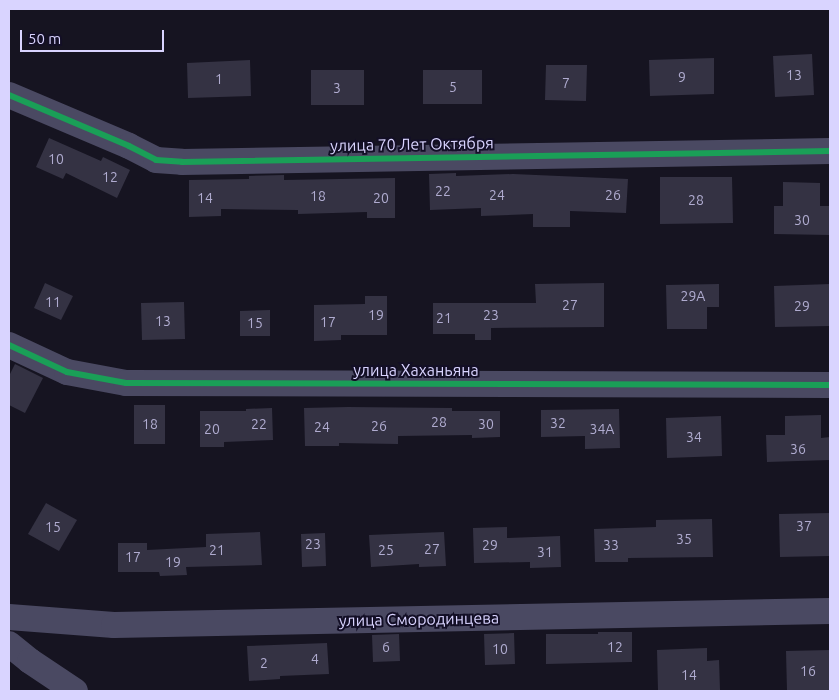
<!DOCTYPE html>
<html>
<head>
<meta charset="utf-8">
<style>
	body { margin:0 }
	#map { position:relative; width:839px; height:700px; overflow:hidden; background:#161421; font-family:Ubuntu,sans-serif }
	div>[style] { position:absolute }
	.building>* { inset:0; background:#343243 }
	.minor>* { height:26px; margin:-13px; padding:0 13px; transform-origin:13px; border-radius:13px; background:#4a4962 }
	.cycleway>* { height:6px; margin:-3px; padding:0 3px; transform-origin:3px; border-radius:3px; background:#1a9f57 }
	span { translate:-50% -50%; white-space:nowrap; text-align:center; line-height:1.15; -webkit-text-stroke:4px #130f26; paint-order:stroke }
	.number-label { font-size:14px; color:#b0acd0 }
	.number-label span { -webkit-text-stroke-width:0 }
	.street-label { font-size:16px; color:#d9d4ff }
	.frame { position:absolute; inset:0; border:10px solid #d9d4ff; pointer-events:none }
	.scale { position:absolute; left:20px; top:30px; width:144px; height:22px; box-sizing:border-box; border:2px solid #d9d4ff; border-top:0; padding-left:6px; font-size:15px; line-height:18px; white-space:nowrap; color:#d9d4ff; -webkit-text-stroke:4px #130f26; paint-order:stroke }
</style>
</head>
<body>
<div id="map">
	<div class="building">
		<div style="clip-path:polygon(812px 54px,814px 95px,775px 97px,773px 56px)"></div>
		<div style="clip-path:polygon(714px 58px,714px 94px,650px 96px,649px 60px)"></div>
		<div style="clip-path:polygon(250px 60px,251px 96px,188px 98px,187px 63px)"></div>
		<div style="clip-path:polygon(546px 65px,587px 65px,586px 101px,545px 100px)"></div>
		<div style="clip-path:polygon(311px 70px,364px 70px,364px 105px,311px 105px)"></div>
		<div style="clip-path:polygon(423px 70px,482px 70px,482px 104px,423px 104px)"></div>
		<div style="clip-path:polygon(49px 138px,101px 161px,103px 157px,130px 170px,117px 198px,66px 173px,63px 179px,36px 167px)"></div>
		<div style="clip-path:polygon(456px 173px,456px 176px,513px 174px,628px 179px,626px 213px,570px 211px,570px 227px,533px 227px,533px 214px,481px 216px,481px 208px,430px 210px,429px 174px)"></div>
		<div style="clip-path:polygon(284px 175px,284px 180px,395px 178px,395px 218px,367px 218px,367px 212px,298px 214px,298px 210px,221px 209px,221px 216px,189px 217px,189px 180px,249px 179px,249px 176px)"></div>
		<div style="clip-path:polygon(660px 177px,732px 177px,733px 223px,660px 224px)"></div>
		<div style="clip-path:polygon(783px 182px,820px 183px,820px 206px,830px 206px,830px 235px,774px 234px,774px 206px,783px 206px)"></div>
		<div style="clip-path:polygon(45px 283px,73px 296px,61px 320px,34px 308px)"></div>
		<div style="clip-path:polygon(604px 283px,604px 327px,491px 328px,491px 340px,475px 340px,475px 334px,433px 334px,433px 303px,536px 303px,535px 284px)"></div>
		<div style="clip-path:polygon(719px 284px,719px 307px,707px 307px,707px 329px,667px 329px,666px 285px)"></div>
		<div style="clip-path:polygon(830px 284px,830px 326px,775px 327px,774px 286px)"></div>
		<div style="clip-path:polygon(365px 296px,387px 296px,387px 335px,341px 335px,341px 340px,314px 341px,314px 305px,365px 304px)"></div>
		<div style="clip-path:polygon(184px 302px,185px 339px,142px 340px,141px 303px)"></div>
		<div style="clip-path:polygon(270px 310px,270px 336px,240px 336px,240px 311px)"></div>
		<div style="clip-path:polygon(15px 364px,43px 378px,25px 413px,9px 405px,9px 376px)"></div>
		<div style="clip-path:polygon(134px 405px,165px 405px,165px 444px,134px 444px)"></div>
		<div style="clip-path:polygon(348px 407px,452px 408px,452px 411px,500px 411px,500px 437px,472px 438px,472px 435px,398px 436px,398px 444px,339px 443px,339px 446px,305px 446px,304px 408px)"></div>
		<div style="clip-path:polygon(272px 408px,273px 440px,224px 442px,224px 447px,200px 447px,200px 411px,246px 411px,246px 409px)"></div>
		<div style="clip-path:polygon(619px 409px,620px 448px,585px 449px,585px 436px,541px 437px,541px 410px)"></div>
		<div style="clip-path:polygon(821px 415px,821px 438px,830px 437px,830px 460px,767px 462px,766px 435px,785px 435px,785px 416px)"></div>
		<div style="clip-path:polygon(721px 416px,722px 456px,667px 458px,666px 418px)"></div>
		<div style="clip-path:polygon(46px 503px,77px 520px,59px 551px,28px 534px)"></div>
		<div style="clip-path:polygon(830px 513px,830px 556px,780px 557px,779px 514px)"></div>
		<div style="clip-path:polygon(712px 519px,713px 557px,628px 558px,628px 562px,595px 562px,594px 529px,656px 527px,656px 520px)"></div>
		<div style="clip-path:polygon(507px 527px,507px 538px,560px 536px,561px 567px,530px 568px,530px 562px,474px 563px,473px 528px)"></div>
		<div style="clip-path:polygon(260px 532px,262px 565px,186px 567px,187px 575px,160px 576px,159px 572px,118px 572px,118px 543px,147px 543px,147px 550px,206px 547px,206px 534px)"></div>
		<div style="clip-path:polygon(444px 532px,446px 566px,419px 567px,419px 564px,371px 567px,369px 535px)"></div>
		<div style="clip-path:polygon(325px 533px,326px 566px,302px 567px,301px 534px)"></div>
		<div style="clip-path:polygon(598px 632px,632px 632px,632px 662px,546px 664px,546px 634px,598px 634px)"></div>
		<div style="clip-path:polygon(514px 633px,515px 664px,485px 665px,484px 634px)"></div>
		<div style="clip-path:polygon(399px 634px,400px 661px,373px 662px,372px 635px)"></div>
		<div style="clip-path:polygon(327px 643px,329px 674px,280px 676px,280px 679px,249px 681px,247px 646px)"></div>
		<div style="clip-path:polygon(707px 648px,707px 661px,719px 660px,720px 690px,658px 691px,657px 650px)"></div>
		<div style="clip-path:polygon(830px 650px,830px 691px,787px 691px,786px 651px)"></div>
	</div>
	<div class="minor">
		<div style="left:9px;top:95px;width:130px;rotate:23deg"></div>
		<div style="left:129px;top:146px;width:30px;rotate:27deg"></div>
		<div style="left:156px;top:160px;width:26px;rotate:4deg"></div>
		<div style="left:182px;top:162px;width:648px;rotate:-0.97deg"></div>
		<div style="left:9px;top:345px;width:64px;rotate:25deg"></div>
		<div style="left:67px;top:372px;width:60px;rotate:10.6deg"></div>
		<div style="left:126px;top:383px;width:704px;rotate:0.16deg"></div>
		<div style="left:9px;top:617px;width:105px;rotate:4.4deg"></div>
		<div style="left:114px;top:625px;width:716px;rotate:-1.12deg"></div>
		<div style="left:9px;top:644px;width:27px;rotate:39deg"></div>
		<div style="left:30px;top:661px;width:54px;rotate:33.7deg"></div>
	</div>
	<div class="cycleway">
		<div style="left:9px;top:95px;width:130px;rotate:23deg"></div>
		<div style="left:129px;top:146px;width:30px;rotate:27deg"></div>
		<div style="left:156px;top:160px;width:26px;rotate:4deg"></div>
		<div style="left:182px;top:162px;width:648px;rotate:-0.97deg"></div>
		<div style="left:9px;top:345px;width:64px;rotate:25deg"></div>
		<div style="left:67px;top:372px;width:60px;rotate:10.6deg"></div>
		<div style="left:126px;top:383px;width:704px;rotate:0.16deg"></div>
	</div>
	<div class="number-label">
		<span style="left:794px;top:75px">13</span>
		<span style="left:682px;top:77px">9</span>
		<span style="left:219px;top:79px">1</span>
		<span style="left:566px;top:83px">7</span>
		<span style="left:453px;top:87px">5</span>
		<span style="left:337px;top:88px">3</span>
		<span style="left:56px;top:159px">10</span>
		<span style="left:110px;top:177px">12</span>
		<span style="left:443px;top:191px">22</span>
		<span style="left:497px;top:195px">24</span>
		<span style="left:613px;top:195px">26</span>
		<span style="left:318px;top:196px">18</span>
		<span style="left:205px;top:198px">14</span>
		<span style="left:381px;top:198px">20</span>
		<span style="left:696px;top:200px">28</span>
		<span style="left:802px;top:220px">30</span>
		<span style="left:693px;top:296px">29А</span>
		<span style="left:53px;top:302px">11</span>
		<span style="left:570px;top:305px">27</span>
		<span style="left:802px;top:306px">29</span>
		<span style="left:376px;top:315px">19</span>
		<span style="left:491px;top:315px">23</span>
		<span style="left:444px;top:318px">21</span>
		<span style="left:163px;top:321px">13</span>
		<span style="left:328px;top:322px">17</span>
		<span style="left:255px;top:323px">15</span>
		<span style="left:439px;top:422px">28</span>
		<span style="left:558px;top:423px">32</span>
		<span style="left:150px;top:424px">18</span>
		<span style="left:259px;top:424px">22</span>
		<span style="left:486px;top:424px">30</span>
		<span style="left:379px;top:426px">26</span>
		<span style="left:322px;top:427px">24</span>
		<span style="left:212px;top:429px">20</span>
		<span style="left:602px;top:429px">34А</span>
		<span style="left:694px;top:437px">34</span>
		<span style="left:798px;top:449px">36</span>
		<span style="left:804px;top:526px">37</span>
		<span style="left:53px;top:527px">15</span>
		<span style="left:684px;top:539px">35</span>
		<span style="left:313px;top:544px">23</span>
		<span style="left:490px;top:545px">29</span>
		<span style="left:611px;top:545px">33</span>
		<span style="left:432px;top:549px">27</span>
		<span style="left:217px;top:550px">21</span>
		<span style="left:386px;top:550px">25</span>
		<span style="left:545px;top:552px">31</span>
		<span style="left:133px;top:557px">17</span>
		<span style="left:173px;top:562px">19</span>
		<span style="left:386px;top:647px">6</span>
		<span style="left:615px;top:647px">12</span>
		<span style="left:500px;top:649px">10</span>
		<span style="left:315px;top:659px">4</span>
		<span style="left:264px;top:663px">2</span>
		<span style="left:808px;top:671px">16</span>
		<span style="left:689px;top:675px">14</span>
	</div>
	<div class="street-label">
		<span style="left:412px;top:144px;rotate:-1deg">улица 70 Лет Октября</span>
		<span style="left:416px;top:370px">улица Хаханьяна</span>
		<span style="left:419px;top:619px;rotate:-1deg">улица Смородинцева</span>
	</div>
	<div class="frame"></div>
	<div class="scale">50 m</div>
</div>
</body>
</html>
